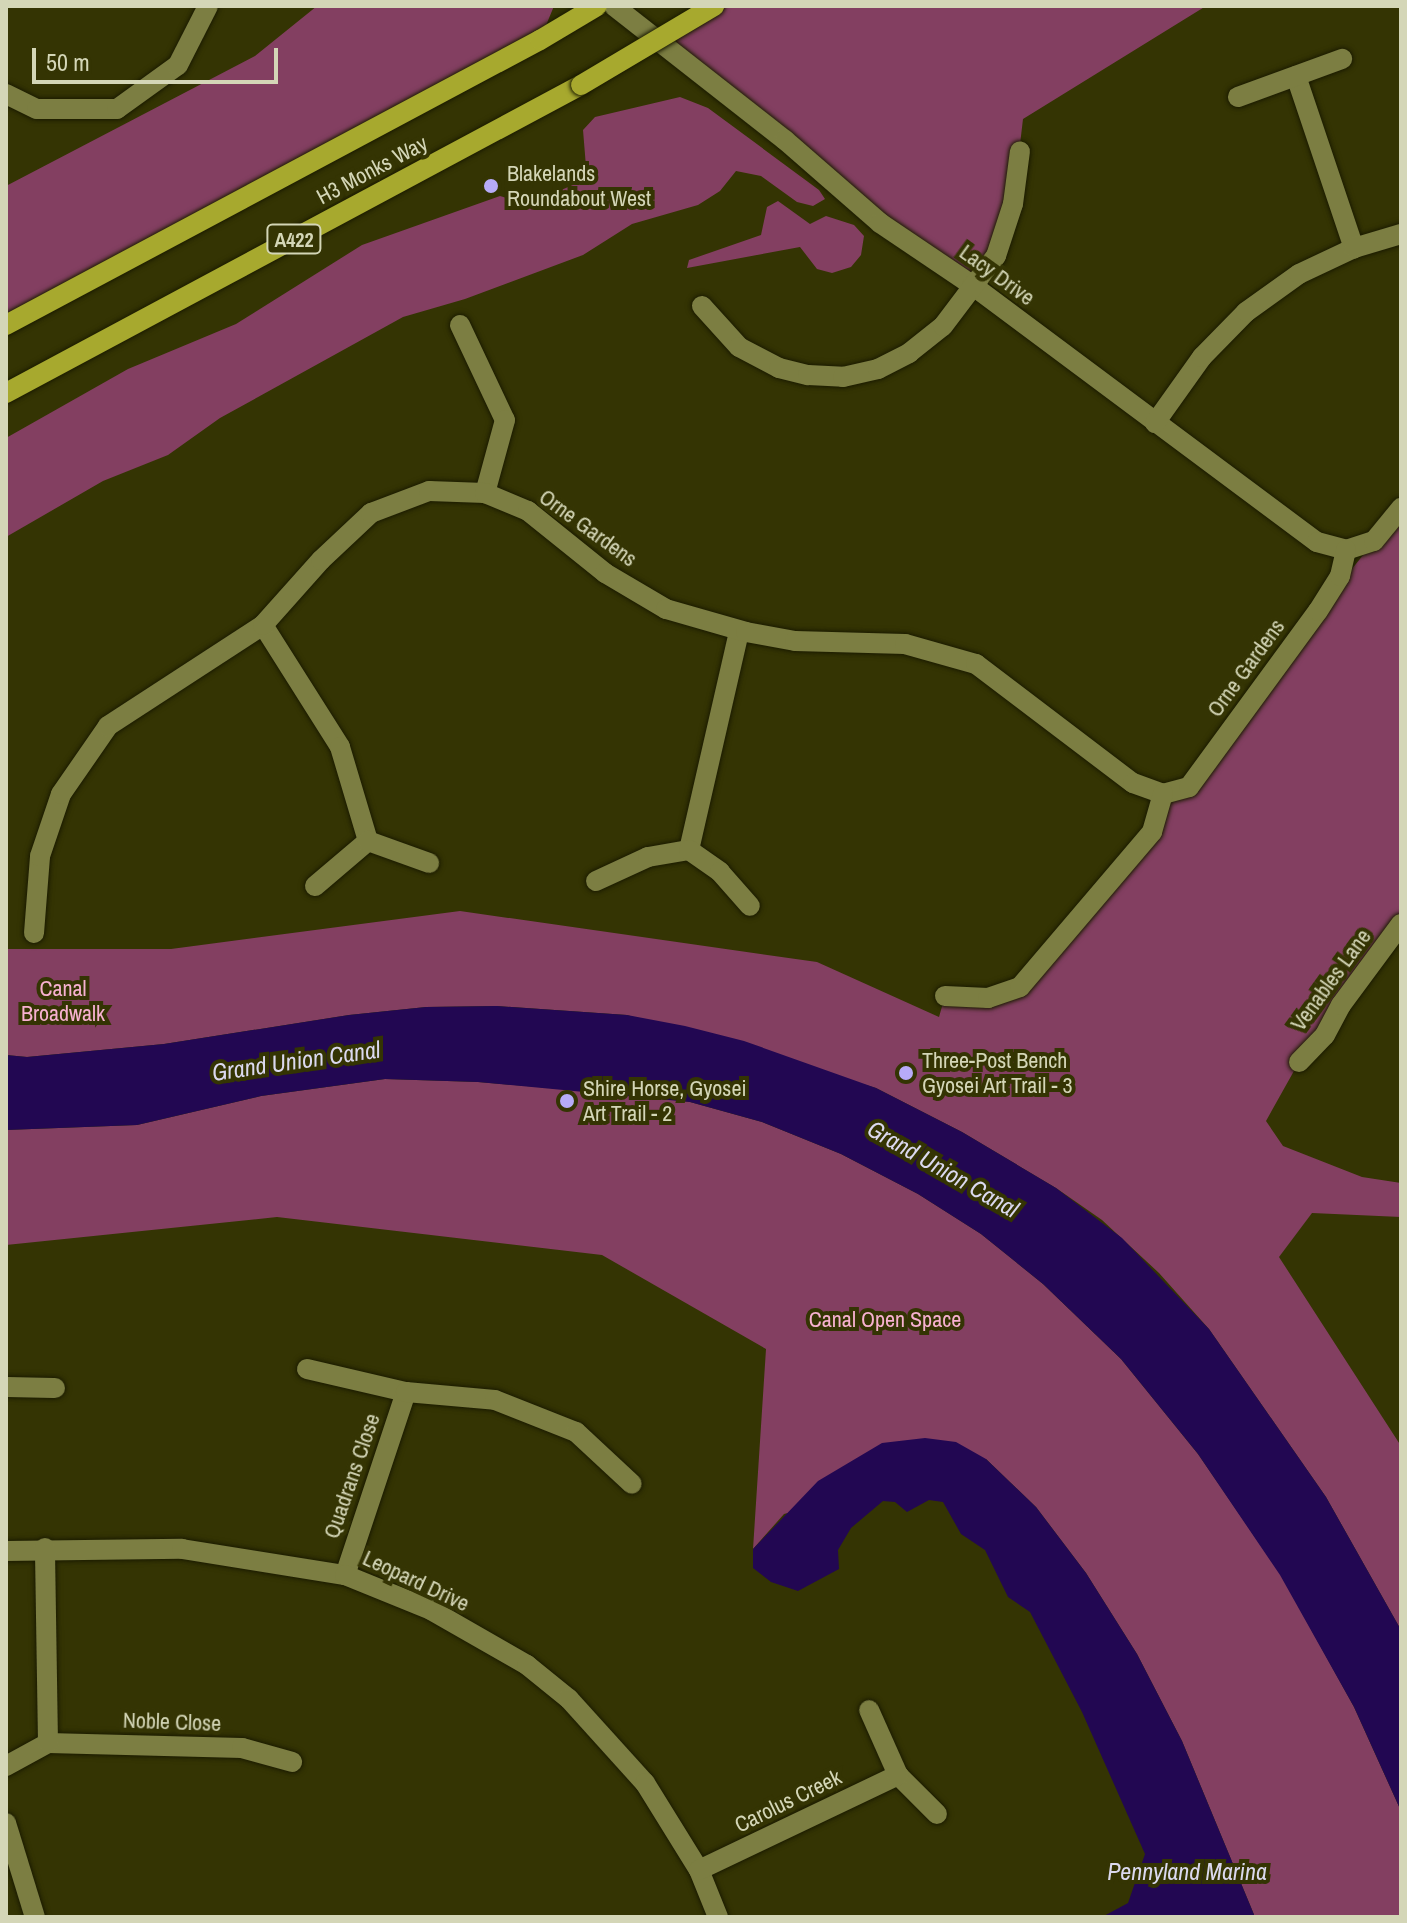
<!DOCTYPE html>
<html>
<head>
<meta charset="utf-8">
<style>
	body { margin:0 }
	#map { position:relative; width:1407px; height:1923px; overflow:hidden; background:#343403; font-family:"Archivo Narrow",sans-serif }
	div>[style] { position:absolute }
	.green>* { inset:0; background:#833f61 }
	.water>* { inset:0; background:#220752 }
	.roads { filter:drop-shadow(0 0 2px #1b1b00) drop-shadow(0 0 2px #1b1b00) }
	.minor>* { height:20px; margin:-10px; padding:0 10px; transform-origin:10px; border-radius:10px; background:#7c7e42 }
	.major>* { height:20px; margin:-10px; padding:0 10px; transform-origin:10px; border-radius:10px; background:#a7a92e }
	.bridges { filter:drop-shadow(0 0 2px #1b1b00) drop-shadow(0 0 2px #1b1b00) }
	.major-bridge>* { height:20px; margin:-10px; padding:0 10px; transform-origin:10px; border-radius:10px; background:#a7a92e }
	.dots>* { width:22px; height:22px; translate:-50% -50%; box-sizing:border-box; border:4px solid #343403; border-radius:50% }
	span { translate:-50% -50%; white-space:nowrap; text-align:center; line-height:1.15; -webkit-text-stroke:8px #343403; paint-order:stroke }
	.shield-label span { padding:2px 6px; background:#343403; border:2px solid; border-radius:6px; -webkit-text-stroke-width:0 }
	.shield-label { font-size:20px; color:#d4d6b7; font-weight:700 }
	.street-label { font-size:22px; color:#d4d6b7 }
	.poi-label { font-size:22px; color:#d4d6b7 }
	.left { translate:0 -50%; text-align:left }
	.park-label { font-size:22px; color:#f7b1d1 }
	.water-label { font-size:24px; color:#dbd9ef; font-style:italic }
	.frame { position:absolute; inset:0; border:8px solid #d4d6b7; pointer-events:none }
	.scale { position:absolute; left:32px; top:48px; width:246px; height:36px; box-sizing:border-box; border:4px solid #d4d6b7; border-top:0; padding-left:10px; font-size:24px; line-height:28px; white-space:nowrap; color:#d4d6b7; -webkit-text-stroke:6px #343403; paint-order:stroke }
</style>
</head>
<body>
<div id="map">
	<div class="green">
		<div style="clip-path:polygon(317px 6px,554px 6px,540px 40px,6px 325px,6px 186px,255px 56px)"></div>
		<div style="clip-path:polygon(705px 6px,1206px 6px,1023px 119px,1013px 204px,972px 285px,655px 36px)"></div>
		<div style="clip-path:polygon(680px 97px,708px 108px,819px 190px,825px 199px,813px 206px,797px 202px,761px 176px,736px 171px,720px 191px,698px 205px,632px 224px,583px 255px,465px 299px,403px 317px,220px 418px,168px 455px,103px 481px,6px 537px,6px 438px,128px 369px,236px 324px,362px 245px,500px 196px,517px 201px,547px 196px,587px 179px,583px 130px,595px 117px)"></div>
		<div style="clip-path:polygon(778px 201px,810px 224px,826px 216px,854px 225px,864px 236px,861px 255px,851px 267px,832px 273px,817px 269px,800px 247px,687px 268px,689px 260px,761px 235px,767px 207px)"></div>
		<div style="clip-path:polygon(1401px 508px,1401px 924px,1299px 1062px,1266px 1121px,1283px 1146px,1362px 1177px,1401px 1183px,1401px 1217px,1312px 1213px,1279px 1257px,1401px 1446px,1401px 1630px,1326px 1497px,1209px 1329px,1159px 1273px,1102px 1220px,1056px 1188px,962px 1132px,876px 1088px,627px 1015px,497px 1006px,426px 1007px,349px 1015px,164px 1044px,27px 1057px,6px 1055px,6px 949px,171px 949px,460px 911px,817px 962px,939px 1017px,945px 996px,1020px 987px,1121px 870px,1163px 794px,1189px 787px,1318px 611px)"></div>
		<div style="clip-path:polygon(385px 1079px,478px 1082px,635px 1095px,690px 1102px,762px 1122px,841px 1154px,918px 1194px,981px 1234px,1043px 1284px,1121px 1359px,1198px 1454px,1281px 1575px,1354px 1707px,1401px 1811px,1401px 1917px,1255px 1917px,1182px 1741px,1137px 1654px,1086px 1573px,1036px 1507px,986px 1459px,784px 1514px,753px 1549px,766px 1349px,602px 1255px,277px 1217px,6px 1245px,6px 1130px,137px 1125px,261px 1096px)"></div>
	</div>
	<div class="water">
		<div style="clip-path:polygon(497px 1006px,627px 1015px,685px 1026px,744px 1041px,876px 1088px,962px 1132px,1056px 1188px,1122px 1238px,1209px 1329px,1326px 1497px,1401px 1630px,1401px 1811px,1354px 1707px,1280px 1575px,1198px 1454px,1121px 1359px,1043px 1284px,981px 1234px,918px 1194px,841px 1154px,762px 1122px,690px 1102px,478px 1082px,385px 1079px,261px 1096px,137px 1125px,6px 1130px,6px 1055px,27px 1057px,164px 1044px,349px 1015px,426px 1007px)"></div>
		<div style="clip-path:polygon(925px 1438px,956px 1442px,986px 1459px,1036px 1507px,1086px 1573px,1137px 1654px,1182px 1741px,1255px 1917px,1102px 1917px,1128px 1903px,1145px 1854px,1082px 1712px,1030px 1612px,1008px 1597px,985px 1550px,961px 1534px,943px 1502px,929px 1500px,907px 1512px,895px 1502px,883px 1501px,851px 1528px,838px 1550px,839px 1569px,798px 1591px,771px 1582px,753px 1568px,753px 1549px,818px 1481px,882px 1443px)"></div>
	</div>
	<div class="roads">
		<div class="minor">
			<div style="left:614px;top:6px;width:217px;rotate:38.1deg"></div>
			<div style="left:785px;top:140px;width:126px;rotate:41.1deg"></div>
			<div style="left:880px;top:223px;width:111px;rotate:34deg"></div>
			<div style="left:972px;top:285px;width:430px;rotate:36.7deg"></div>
			<div style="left:1317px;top:542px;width:30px;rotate:15deg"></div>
			<div style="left:1296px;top:76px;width:182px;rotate:71.4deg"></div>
			<div style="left:6px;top:94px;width:34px;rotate:26deg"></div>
			<div style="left:37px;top:109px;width:80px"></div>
			<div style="left:117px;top:109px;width:75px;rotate:-35.8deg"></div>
			<div style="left:178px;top:65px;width:66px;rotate:-63deg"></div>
			<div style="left:1238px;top:97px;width:111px;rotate:-20.1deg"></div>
			<div style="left:702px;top:306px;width:55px;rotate:47.9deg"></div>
			<div style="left:739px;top:347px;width:45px;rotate:27.7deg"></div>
			<div style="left:779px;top:368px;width:30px;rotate:14deg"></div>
			<div style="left:808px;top:375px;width:35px;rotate:3deg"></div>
			<div style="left:843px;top:377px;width:36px;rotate:-13deg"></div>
			<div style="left:878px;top:369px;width:35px;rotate:-27deg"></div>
			<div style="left:909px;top:353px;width:43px;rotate:-38.5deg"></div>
			<div style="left:943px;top:326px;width:88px;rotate:-52.9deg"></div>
			<div style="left:996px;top:256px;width:55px;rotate:-71.9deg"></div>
			<div style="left:1013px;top:204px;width:53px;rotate:-82.5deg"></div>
			<div style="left:460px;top:325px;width:105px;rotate:64.7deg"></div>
			<div style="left:505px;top:420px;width:76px;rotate:105.3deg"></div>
			<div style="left:1155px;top:423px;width:81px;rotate:-54.5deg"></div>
			<div style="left:1202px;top:357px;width:63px;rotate:-45.6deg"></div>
			<div style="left:1246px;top:312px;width:65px;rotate:-35.6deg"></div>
			<div style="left:1299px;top:274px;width:61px;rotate:-25.3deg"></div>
			<div style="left:1354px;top:248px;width:49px;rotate:-16.6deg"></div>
			<div style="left:1346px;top:550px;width:29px;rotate:-18deg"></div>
			<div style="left:1374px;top:541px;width:43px;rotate:-50.7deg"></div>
			<div style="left:263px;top:625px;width:144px;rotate:57.7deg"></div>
			<div style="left:340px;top:747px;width:98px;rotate:73.4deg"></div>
			<div style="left:689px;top:850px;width:225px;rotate:-77.1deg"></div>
			<div style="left:596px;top:881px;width:57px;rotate:-24.8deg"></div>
			<div style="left:648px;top:857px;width:42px;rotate:-9.7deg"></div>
			<div style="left:689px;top:850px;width:38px;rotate:35deg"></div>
			<div style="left:720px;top:872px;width:45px;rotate:48.6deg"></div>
			<div style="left:315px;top:886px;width:70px;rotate:-40.3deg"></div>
			<div style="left:368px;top:841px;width:65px;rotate:19.8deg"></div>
			<div style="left:34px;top:933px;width:77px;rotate:-85.5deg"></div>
			<div style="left:40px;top:856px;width:65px;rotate:-71.3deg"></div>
			<div style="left:61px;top:794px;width:83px;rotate:-55.3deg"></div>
			<div style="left:108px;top:726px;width:185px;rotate:-33.1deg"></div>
			<div style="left:263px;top:625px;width:87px;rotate:-48.3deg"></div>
			<div style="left:321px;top:560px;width:69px;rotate:-43.2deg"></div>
			<div style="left:371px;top:513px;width:62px;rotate:-20.8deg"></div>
			<div style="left:429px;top:491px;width:56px;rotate:2deg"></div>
			<div style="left:485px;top:493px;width:47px;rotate:22.7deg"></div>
			<div style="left:528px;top:511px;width:99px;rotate:38.8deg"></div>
			<div style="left:605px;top:573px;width:71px;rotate:30.5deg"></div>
			<div style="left:666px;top:609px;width:83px;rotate:16deg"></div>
			<div style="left:746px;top:632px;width:50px;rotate:10.4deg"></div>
			<div style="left:795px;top:641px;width:110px;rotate:1.6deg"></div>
			<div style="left:905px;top:644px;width:74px;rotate:15.7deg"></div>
			<div style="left:976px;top:664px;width:197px;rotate:37.2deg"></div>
			<div style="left:1133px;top:783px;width:32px;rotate:20deg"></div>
			<div style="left:1163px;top:794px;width:27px;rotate:-15deg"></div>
			<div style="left:1189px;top:787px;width:218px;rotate:-53.8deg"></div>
			<div style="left:1318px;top:611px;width:41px;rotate:-57.8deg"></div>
			<div style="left:1340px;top:576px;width:27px;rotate:-77deg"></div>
			<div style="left:945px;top:996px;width:43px;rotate:2.7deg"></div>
			<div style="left:988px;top:998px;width:34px;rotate:-19deg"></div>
			<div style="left:1020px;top:987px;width:204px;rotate:-49.6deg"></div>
			<div style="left:1152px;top:832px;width:40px;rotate:-74deg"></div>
			<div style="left:1299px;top:1062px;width:37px;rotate:-46deg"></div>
			<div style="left:1325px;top:1035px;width:34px;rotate:-62deg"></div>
			<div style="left:1341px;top:1005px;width:101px;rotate:-53.5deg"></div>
			<div style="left:307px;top:1369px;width:102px;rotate:13.1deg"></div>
			<div style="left:406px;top:1392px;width:193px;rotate:108.4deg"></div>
			<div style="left:6px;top:1387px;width:49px;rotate:1.2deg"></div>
			<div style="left:406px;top:1392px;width:89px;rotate:5.1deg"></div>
			<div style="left:495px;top:1400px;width:87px;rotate:21.6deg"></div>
			<div style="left:576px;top:1432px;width:76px;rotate:42.9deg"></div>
			<div style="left:6px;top:1551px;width:176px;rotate:-0.7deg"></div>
			<div style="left:182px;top:1549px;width:165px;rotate:9.1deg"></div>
			<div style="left:345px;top:1575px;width:93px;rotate:22.1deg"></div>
			<div style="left:431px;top:1610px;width:111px;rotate:29.8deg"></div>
			<div style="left:527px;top:1665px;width:54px;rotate:39deg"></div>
			<div style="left:569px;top:1699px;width:113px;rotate:47.9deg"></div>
			<div style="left:645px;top:1783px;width:102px;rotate:58.2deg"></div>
			<div style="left:699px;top:1870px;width:51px;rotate:68deg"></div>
			<div style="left:48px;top:1743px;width:194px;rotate:1.5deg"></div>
			<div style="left:242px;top:1748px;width:52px;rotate:15.6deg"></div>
			<div style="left:6px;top:1766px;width:48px;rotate:-28.7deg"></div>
			<div style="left:48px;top:1743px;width:195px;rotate:-90.9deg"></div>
			<div style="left:898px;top:1775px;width:55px;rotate:45deg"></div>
			<div style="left:6px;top:1823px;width:98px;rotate:72.9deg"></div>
			<div style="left:699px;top:1870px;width:221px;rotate:-25.5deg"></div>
			<div style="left:898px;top:1775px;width:71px;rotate:-114deg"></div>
		</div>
		<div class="major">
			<div style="left:6px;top:325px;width:605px;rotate:-28.09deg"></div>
			<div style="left:540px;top:40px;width:66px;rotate:-30.8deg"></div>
			<div style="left:6px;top:393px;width:652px;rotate:-28.18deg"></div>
		</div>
	</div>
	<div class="bridges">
		<div class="major-bridge">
			<div style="left:581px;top:85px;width:155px;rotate:-30.7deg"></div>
		</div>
	</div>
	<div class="dots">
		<div style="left:491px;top:186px;background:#b7abf8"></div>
		<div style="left:906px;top:1073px;background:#b7abf8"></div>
		<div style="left:567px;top:1101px;background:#b7abf8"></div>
	</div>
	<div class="shield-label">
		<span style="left:294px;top:239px">A422</span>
	</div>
	<div class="street-label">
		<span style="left:372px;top:170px;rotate:-28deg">H3 Monks Way</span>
		<span style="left:997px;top:275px;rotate:36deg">Lacy Drive</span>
		<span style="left:588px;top:528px;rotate:36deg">Orne Gardens</span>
		<span style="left:1246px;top:668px;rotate:-54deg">Orne Gardens</span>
		<span style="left:1331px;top:980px;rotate:-54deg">Venables Lane</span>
		<span style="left:352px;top:1476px;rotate:-71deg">Quadrans Close</span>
		<span style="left:416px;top:1581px;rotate:25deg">Leopard Drive</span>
		<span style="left:172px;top:1722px;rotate:2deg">Noble Close</span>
		<span style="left:788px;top:1801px;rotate:-26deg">Carolus Creek</span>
	</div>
	<div class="poi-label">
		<span class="left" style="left:507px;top:186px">Blakelands<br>Roundabout West</span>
		<span class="left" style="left:922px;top:1073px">Three-Post Bench<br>Gyosei Art Trail - 3</span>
		<span class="left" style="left:583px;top:1101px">Shire Horse, Gyosei<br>Art Trail - 2</span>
	</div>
	<div class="park-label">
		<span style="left:63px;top:1001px">Canal<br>Broadwalk</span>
		<span style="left:885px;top:1320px">Canal Open Space</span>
	</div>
	<div class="water-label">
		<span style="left:296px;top:1061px;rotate:-8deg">Grand Union Canal</span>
		<span style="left:943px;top:1169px;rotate:30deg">Grand Union Canal</span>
		<span style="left:1187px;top:1872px">Pennyland Marina</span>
	</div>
	<div class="frame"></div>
	<div class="scale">50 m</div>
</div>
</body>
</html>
